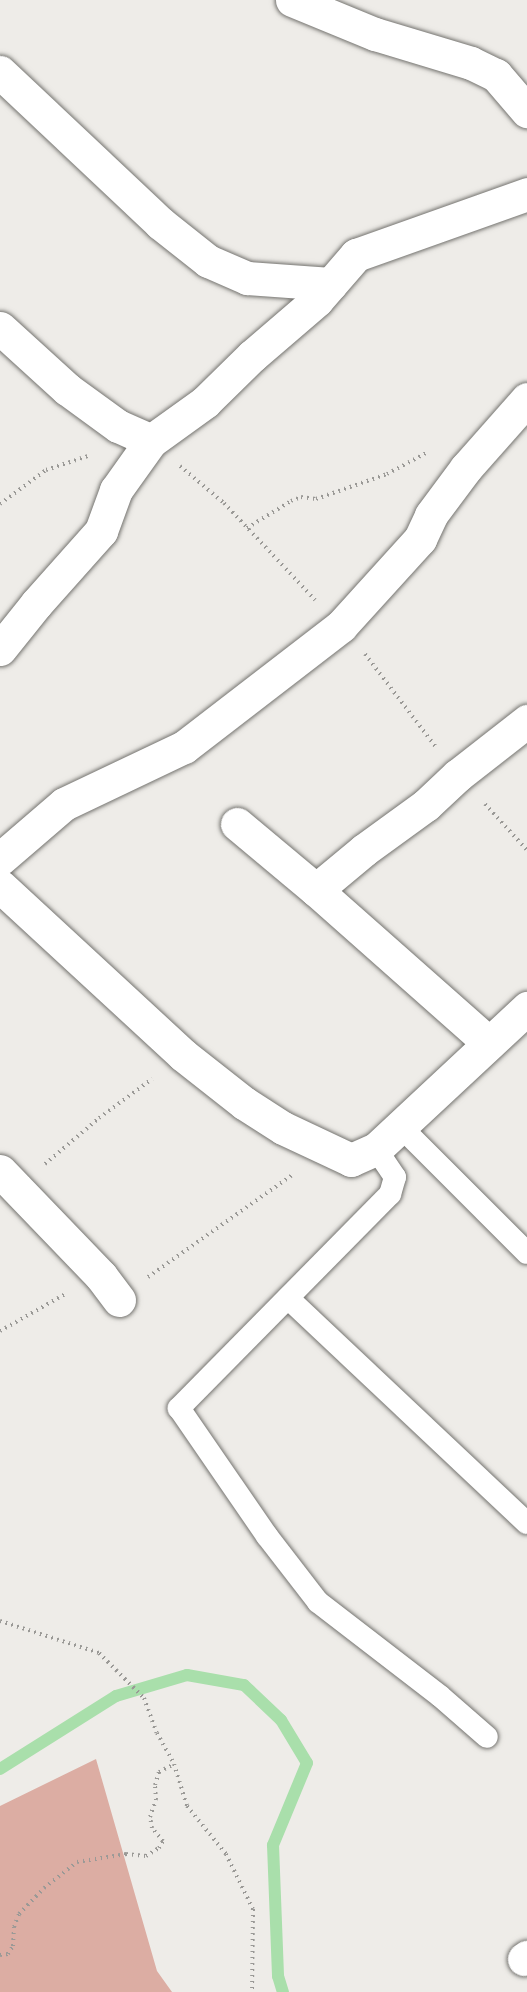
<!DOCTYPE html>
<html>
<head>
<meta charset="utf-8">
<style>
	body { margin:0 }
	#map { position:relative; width:527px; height:1992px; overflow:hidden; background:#eeece8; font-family:Mulish,sans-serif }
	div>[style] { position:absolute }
	.green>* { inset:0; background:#dcada3 }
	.stream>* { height:12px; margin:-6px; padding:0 6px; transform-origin:6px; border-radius:6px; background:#a9dfab }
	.path>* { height:4px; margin-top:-2px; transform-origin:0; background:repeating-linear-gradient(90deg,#9a9996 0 1.5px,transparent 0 6px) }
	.roads { filter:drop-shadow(0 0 2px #74736f) drop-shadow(0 0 2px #74736f) }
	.service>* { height:22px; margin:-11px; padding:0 11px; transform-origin:11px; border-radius:11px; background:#fff }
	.minor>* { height:33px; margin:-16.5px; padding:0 16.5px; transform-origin:16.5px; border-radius:16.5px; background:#fff }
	span { translate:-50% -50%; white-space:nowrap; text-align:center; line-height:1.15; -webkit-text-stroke:6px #fbfaf5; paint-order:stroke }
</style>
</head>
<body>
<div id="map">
	<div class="green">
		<div style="clip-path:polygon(96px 1759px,157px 1971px,172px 1992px,0 1992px,0 1806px)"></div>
	</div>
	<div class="stream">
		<div style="left:0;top:1769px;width:137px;rotate:-32.2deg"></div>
		<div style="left:116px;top:1696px;width:74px;rotate:-16.5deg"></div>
		<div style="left:187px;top:1675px;width:58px;rotate:10deg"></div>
		<div style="left:244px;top:1685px;width:51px;rotate:43.4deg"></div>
		<div style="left:281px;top:1720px;width:50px;rotate:58.8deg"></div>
		<div style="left:307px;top:1763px;width:89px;rotate:112.5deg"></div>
		<div style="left:273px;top:1845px;width:131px;rotate:87.8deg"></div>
		<div style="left:278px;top:1976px;width:17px;rotate:73deg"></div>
	</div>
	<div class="path">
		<div style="left:180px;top:466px;width:57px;rotate:40.1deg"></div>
		<div style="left:224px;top:503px;width:133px;rotate:46.8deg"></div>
		<div style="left:0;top:504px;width:57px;rotate:-36.5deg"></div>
		<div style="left:46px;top:470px;width:47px;rotate:-18.4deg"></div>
		<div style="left:247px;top:528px;width:52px;rotate:-31.5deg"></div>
		<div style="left:291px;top:501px;width:11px;rotate:-22deg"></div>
		<div style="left:301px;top:497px;width:15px;rotate:8deg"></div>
		<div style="left:316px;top:499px;width:75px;rotate:-19.4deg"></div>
		<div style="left:387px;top:474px;width:47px;rotate:-28.2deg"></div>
		<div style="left:365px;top:654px;width:116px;rotate:52.7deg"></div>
		<div style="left:485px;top:804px;width:62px;rotate:47.6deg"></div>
		<div style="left:45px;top:1164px;width:71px;rotate:-40.4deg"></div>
		<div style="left:99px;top:1118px;width:66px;rotate:-36.3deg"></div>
		<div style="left:148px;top:1277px;width:176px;rotate:-35.3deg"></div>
		<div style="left:0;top:1331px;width:75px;rotate:-29.6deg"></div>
		<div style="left:0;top:1621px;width:104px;rotate:17.9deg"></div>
		<div style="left:99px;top:1653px;width:64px;rotate:45deg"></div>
		<div style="left:144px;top:1698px;width:37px;rotate:70deg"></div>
		<div style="left:157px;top:1733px;width:35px;rotate:61deg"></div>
		<div style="left:174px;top:1764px;width:44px;rotate:72.8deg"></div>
		<div style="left:187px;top:1806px;width:62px;rotate:50.9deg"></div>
		<div style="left:226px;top:1854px;width:61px;rotate:63.9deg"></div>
		<div style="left:253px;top:1909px;width:83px;rotate:90.7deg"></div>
		<div style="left:0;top:1955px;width:8px;rotate:-7deg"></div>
		<div style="left:8px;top:1954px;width:9px;rotate:-58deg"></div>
		<div style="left:13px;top:1946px;width:19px;rotate:-87deg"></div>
		<div style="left:14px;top:1927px;width:14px;rotate:-69deg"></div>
		<div style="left:19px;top:1914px;width:36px;rotate:-46deg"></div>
		<div style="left:44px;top:1888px;width:42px;rotate:-38.2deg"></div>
		<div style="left:77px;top:1862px;width:50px;rotate:-9.3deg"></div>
		<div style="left:126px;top:1854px;width:20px;rotate:6deg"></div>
		<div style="left:146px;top:1856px;width:15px;rotate:-32deg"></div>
		<div style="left:159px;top:1848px;width:8px;rotate:-60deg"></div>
		<div style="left:163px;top:1841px;width:17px;rotate:-130deg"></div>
		<div style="left:152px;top:1828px;width:11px;rotate:-100deg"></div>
		<div style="left:150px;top:1817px;width:18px;rotate:-71deg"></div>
		<div style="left:156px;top:1800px;width:15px;rotate:-94deg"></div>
		<div style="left:155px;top:1785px;width:14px;rotate:-73deg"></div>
		<div style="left:159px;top:1772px;width:17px;rotate:-28deg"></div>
	</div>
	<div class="roads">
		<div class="service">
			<div style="left:401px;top:1127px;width:178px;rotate:45deg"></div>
			<div style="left:376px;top:1149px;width:34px;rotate:56deg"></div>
			<div style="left:395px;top:1177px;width:18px;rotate:106deg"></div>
			<div style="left:390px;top:1194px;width:301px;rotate:134.6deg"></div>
			<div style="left:179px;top:1408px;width:155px;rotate:55.5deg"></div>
			<div style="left:267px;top:1536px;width:83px;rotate:52.3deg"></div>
			<div style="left:318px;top:1602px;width:154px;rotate:37.6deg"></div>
			<div style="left:440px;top:1696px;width:62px;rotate:41.1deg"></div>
			<div style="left:288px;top:1298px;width:328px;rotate:43.3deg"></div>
		</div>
		<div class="minor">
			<div style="left:292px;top:0;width:90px;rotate:22.3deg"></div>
			<div style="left:375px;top:34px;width:100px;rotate:16.8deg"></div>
			<div style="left:471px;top:63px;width:28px;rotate:26deg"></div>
			<div style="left:496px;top:75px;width:48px;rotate:49.3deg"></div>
			<div style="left:0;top:72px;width:220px;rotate:43.3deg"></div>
			<div style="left:160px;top:223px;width:61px;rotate:38.4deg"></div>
			<div style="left:208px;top:261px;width:43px;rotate:23.6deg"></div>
			<div style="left:247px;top:278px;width:84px;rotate:4.1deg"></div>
			<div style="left:0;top:328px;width:91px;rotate:42.3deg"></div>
			<div style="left:67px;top:389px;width:63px;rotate:36deg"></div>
			<div style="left:118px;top:426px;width:36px;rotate:24deg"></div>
			<div style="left:151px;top:441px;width:67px;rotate:-35.8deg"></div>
			<div style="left:205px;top:402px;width:66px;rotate:-44.4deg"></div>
			<div style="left:252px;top:356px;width:86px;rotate:-40.7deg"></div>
			<div style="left:317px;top:300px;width:60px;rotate:-49.1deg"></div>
			<div style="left:356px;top:255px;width:182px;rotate:-19.6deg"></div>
			<div style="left:0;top:649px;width:58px;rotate:-51.3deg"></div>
			<div style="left:36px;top:604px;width:98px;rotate:-48.3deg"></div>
			<div style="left:101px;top:531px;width:44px;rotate:-69.9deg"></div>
			<div style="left:116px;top:490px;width:60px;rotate:-54.5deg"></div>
			<div style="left:237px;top:824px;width:103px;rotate:39.9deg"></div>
			<div style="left:316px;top:890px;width:231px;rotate:41.5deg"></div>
			<div style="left:0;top:859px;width:84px;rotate:-40.7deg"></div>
			<div style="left:64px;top:804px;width:133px;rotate:-25.4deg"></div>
			<div style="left:184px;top:747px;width:198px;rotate:-37.6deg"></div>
			<div style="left:341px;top:626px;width:118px;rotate:-47.8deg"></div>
			<div style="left:420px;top:539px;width:26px;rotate:-65deg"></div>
			<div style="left:431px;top:515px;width:59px;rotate:-53.3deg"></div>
			<div style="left:466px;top:468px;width:92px;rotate:-48.5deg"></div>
			<div style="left:0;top:886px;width:249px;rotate:42.7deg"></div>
			<div style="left:183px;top:1055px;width:78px;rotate:38.2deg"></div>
			<div style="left:244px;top:1103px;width:46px;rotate:32.7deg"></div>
			<div style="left:283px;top:1128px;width:75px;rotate:25.2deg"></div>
			<div style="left:351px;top:1160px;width:27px;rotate:-24deg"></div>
			<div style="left:376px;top:1149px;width:207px;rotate:-43deg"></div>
			<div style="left:316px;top:890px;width:62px;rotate:-39.8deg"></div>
			<div style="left:364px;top:850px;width:77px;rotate:-36deg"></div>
			<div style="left:426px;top:805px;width:44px;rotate:-43.2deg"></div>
			<div style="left:458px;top:775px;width:88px;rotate:-38deg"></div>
			<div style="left:0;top:1171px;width:146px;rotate:46.1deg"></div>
			<div style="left:101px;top:1276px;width:30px;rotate:53deg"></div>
			<div style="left:524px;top:1959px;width:4px;rotate:-34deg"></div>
		</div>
	</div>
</div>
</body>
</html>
